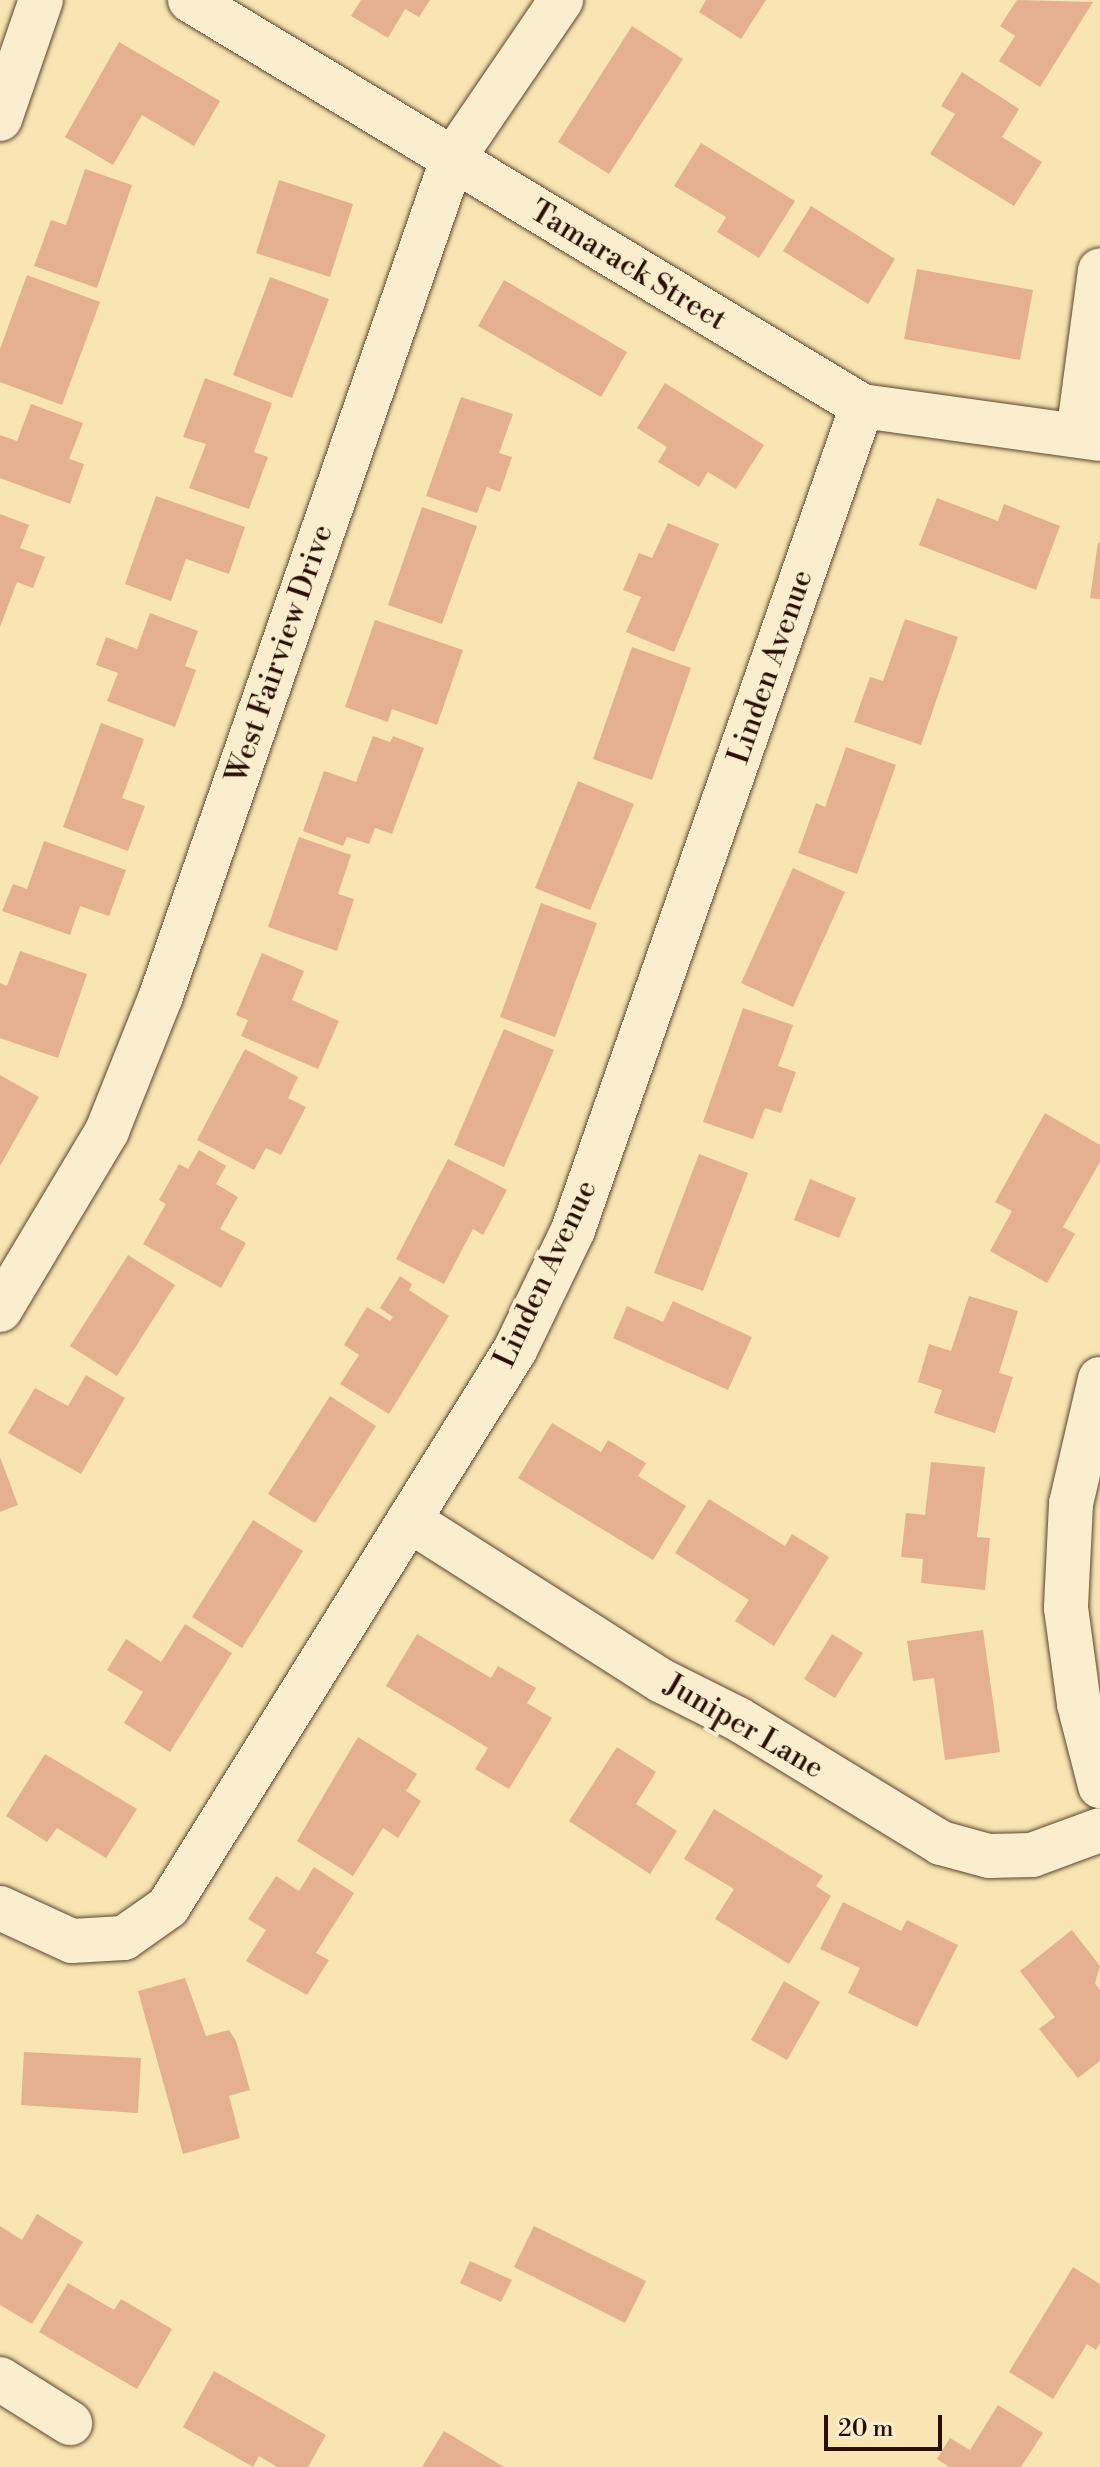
<!DOCTYPE html>
<html>
<head>
<meta charset="utf-8">
<style>
	body { margin:0 }
	#map { position:relative; width:1100px; height:2467px; overflow:hidden; background:#f8e5b3; font-family:"Libre Bodoni",serif }
	div>[style] { position:absolute }
	.building>* { inset:0; background:#e5b08f }
	.roads { filter:drop-shadow(0 0 2px #5e442e) drop-shadow(0 0 2px #5e442e) }
	.minor>* { height:44px; margin:-22px; padding:0 22px; transform-origin:22px; border-radius:22px; background:#faeece }
	span { translate:-50% -50%; white-space:nowrap; text-align:center; line-height:1.15; -webkit-text-stroke:8px #faeece; paint-order:stroke }
	.street-label { font-size:30px; color:#2a0f01 }
	.scale { position:absolute; left:824px; top:2415px; width:118px; height:36px; box-sizing:border-box; border:4px solid #2a0f01; border-top:0; padding-left:10px; font-size:24px; line-height:28px; white-space:nowrap; color:#2a0f01; -webkit-text-stroke:6px #faeece; paint-order:stroke }
</style>
</head>
<body>
<div id="map">
	<div class="building">
		<div style="clip-path:polygon(361px 0,430px 0,419px 17px,405px 9px,388px 38px,351px 16px)"></div>
		<div style="clip-path:polygon(706px 0,766px 0,741px 39px,699px 12px)"></div>
		<div style="clip-path:polygon(1017px 0,1093px 2px,1040px 87px,999px 61px,1015px 36px,1000px 26px)"></div>
		<div style="clip-path:polygon(632px 26px,683px 59px,609px 174px,558px 142px)"></div>
		<div style="clip-path:polygon(119px 42px,220px 101px,194px 146px,142px 115px,113px 165px,65px 137px)"></div>
		<div style="clip-path:polygon(962px 72px,1019px 109px,1002px 137px,1042px 162px,1014px 206px,930px 154px,955px 114px,941px 106px)"></div>
		<div style="clip-path:polygon(701px 143px,795px 201px,759px 258px,717px 232px,726px 217px,674px 186px)"></div>
		<div style="clip-path:polygon(85px 169px,132px 185px,97px 288px,34px 266px,51px 220px,66px 225px)"></div>
		<div style="clip-path:polygon(279px 180px,353px 204px,330px 277px,256px 253px)"></div>
		<div style="clip-path:polygon(811px 206px,895px 259px,868px 304px,783px 251px)"></div>
		<div style="clip-path:polygon(917px 269px,1033px 290px,1020px 360px,904px 339px)"></div>
		<div style="clip-path:polygon(27px 275px,100px 302px,62px 405px,0 382px,0 349px)"></div>
		<div style="clip-path:polygon(270px 277px,329px 299px,292px 398px,233px 375px)"></div>
		<div style="clip-path:polygon(504px 280px,627px 352px,601px 397px,478px 326px)"></div>
		<div style="clip-path:polygon(205px 378px,272px 403px,254px 452px,268px 457px,249px 509px,189px 488px,206px 444px,183px 437px)"></div>
		<div style="clip-path:polygon(665px 383px,764px 445px,736px 489px,708px 472px,699px 487px,658px 462px,667px 447px,637px 428px)"></div>
		<div style="clip-path:polygon(461px 397px,513px 414px,499px 453px,512px 457px,500px 492px,487px 487px,477px 513px,426px 496px)"></div>
		<div style="clip-path:polygon(31px 404px,83px 423px,69px 459px,84px 464px,70px 504px,0 478px,0 435px,17px 441px)"></div>
		<div style="clip-path:polygon(156px 496px,245px 527px,229px 574px,186px 559px,171px 601px,125px 584px)"></div>
		<div style="clip-path:polygon(937px 498px,998px 521px,1004px 504px,1060px 526px,1036px 590px,919px 545px)"></div>
		<div style="clip-path:polygon(422px 507px,477px 526px,442px 624px,388px 605px)"></div>
		<div style="clip-path:polygon(0 514px,29px 525px,20px 548px,45px 557px,33px 588px,17px 582px,0 627px)"></div>
		<div style="clip-path:polygon(668px 523px,719px 544px,674px 652px,626px 632px,641px 597px,623px 590px,639px 553px,652px 558px)"></div>
		<div style="clip-path:polygon(1098px 543px,1100px 543px,1100px 599px,1090px 598px)"></div>
		<div style="clip-path:polygon(150px 613px,198px 631px,185px 666px,196px 670px,175px 727px,107px 701px,118px 673px,96px 665px,106px 637px,137px 649px)"></div>
		<div style="clip-path:polygon(905px 619px,958px 637px,921px 745px,854px 722px,870px 677px,883px 681px)"></div>
		<div style="clip-path:polygon(375px 620px,463px 650px,437px 725px,392px 709px,388px 722px,345px 707px)"></div>
		<div style="clip-path:polygon(632px 647px,691px 668px,652px 780px,593px 759px)"></div>
		<div style="clip-path:polygon(101px 723px,144px 739px,122px 798px,145px 806px,128px 851px,63px 827px)"></div>
		<div style="clip-path:polygon(373px 736px,390px 742px,393px 736px,424px 748px,392px 834px,375px 828px,369px 844px,347px 837px,343px 846px,303px 831px,324px 771px,356px 782px)"></div>
		<div style="clip-path:polygon(846px 747px,896px 765px,857px 874px,798px 853px,816px 803px,825px 807px)"></div>
		<div style="clip-path:polygon(578px 781px,634px 804px,590px 910px,535px 888px)"></div>
		<div style="clip-path:polygon(299px 837px,351px 855px,338px 894px,354px 899px,337px 951px,268px 927px)"></div>
		<div style="clip-path:polygon(44px 841px,126px 870px,109px 916px,80px 906px,70px 935px,2px 911px,13px 884px,27px 889px)"></div>
		<div style="clip-path:polygon(793px 868px,845px 892px,793px 1007px,741px 983px)"></div>
		<div style="clip-path:polygon(541px 903px,597px 923px,555px 1037px,500px 1017px)"></div>
		<div style="clip-path:polygon(20px 951px,87px 974px,58px 1058px,0 1038px,0 983px,7px 986px)"></div>
		<div style="clip-path:polygon(262px 953px,304px 971px,292px 1000px,339px 1021px,318px 1069px,241px 1036px,248px 1020px,236px 1015px)"></div>
		<div style="clip-path:polygon(743px 1008px,793px 1025px,778px 1066px,796px 1072px,781px 1113px,765px 1108px,753px 1139px,703px 1122px)"></div>
		<div style="clip-path:polygon(504px 1029px,554px 1050px,504px 1167px,454px 1145px)"></div>
		<div style="clip-path:polygon(245px 1049px,298px 1077px,288px 1098px,306px 1107px,281px 1155px,266px 1148px,254px 1170px,197px 1140px)"></div>
		<div style="clip-path:polygon(0 1075px,39px 1097px,0 1166px)"></div>
		<div style="clip-path:polygon(1045px 1113px,1100px 1145px,1100px 1162px,1063px 1227px,1075px 1234px,1047px 1283px,990px 1251px,1012px 1211px,995px 1202px)"></div>
		<div style="clip-path:polygon(199px 1150px,226px 1166px,216px 1184px,238px 1197px,220px 1229px,246px 1243px,221px 1288px,143px 1244px,166px 1204px,159px 1200px,179px 1164px,188px 1169px)"></div>
		<div style="clip-path:polygon(699px 1154px,748px 1173px,703px 1291px,654px 1273px)"></div>
		<div style="clip-path:polygon(448px 1159px,507px 1190px,483px 1235px,473px 1229px,444px 1284px,396px 1259px)"></div>
		<div style="clip-path:polygon(810px 1179px,856px 1198px,839px 1238px,794px 1220px)"></div>
		<div style="clip-path:polygon(128px 1255px,175px 1285px,117px 1376px,70px 1346px)"></div>
		<div style="clip-path:polygon(400px 1276px,412px 1284px,409px 1290px,449px 1316px,389px 1414px,340px 1384px,359px 1355px,344px 1345px,367px 1307px,390px 1321px,393px 1317px,380px 1308px)"></div>
		<div style="clip-path:polygon(969px 1296px,1018px 1311px,999px 1373px,1013px 1377px,995px 1433px,934px 1413px,942px 1390px,918px 1382px,929px 1344px,951px 1351px)"></div>
		<div style="clip-path:polygon(673px 1301px,752px 1337px,728px 1390px,613px 1338px,627px 1306px,663px 1322px)"></div>
		<div style="clip-path:polygon(86px 1375px,125px 1398px,81px 1474px,8px 1433px,35px 1388px,68px 1406px)"></div>
		<div style="clip-path:polygon(330px 1396px,376px 1426px,315px 1523px,268px 1494px)"></div>
		<div style="clip-path:polygon(552px 1423px,601px 1452px,608px 1440px,646px 1463px,638px 1476px,686px 1506px,653px 1560px,518px 1478px)"></div>
		<div style="clip-path:polygon(0 1457px,18px 1505px,0 1512px)"></div>
		<div style="clip-path:polygon(931px 1462px,985px 1467px,977px 1537px,990px 1538px,985px 1590px,921px 1583px,923px 1559px,901px 1557px,906px 1513px,925px 1515px)"></div>
		<div style="clip-path:polygon(709px 1499px,785px 1546px,792px 1534px,829px 1557px,774px 1646px,735px 1621px,749px 1600px,675px 1553px)"></div>
		<div style="clip-path:polygon(253px 1520px,303px 1551px,242px 1648px,192px 1617px)"></div>
		<div style="clip-path:polygon(185px 1624px,232px 1653px,170px 1752px,124px 1723px,143px 1692px,107px 1670px,126px 1639px,161px 1662px)"></div>
		<div style="clip-path:polygon(983px 1630px,1000px 1752px,945px 1760px,934px 1678px,913px 1681px,907px 1641px)"></div>
		<div style="clip-path:polygon(417px 1634px,491px 1678px,498px 1666px,536px 1688px,527px 1703px,552px 1718px,509px 1789px,475px 1769px,488px 1748px,386px 1686px)"></div>
		<div style="clip-path:polygon(832px 1634px,863px 1653px,835px 1698px,804px 1679px)"></div>
		<div style="clip-path:polygon(358px 1737px,417px 1774px,406px 1791px,421px 1801px,398px 1838px,383px 1828px,353px 1876px,297px 1841px)"></div>
		<div style="clip-path:polygon(617px 1747px,656px 1772px,636px 1804px,677px 1831px,650px 1874px,569px 1821px)"></div>
		<div style="clip-path:polygon(45px 1754px,137px 1809px,106px 1858px,57px 1828px,47px 1842px,6px 1816px)"></div>
		<div style="clip-path:polygon(714px 1809px,823px 1876px,816px 1886px,831px 1896px,789px 1964px,715px 1919px,734px 1889px,684px 1859px)"></div>
		<div style="clip-path:polygon(314px 1867px,354px 1893px,316px 1953px,329px 1960px,307px 1995px,246px 1961px,266px 1930px,248px 1919px,276px 1876px,299px 1891px)"></div>
		<div style="clip-path:polygon(843px 1902px,901px 1931px,907px 1920px,958px 1945px,917px 2027px,848px 1993px,860px 1968px,820px 1949px)"></div>
		<div style="clip-path:polygon(1072px 1930px,1100px 1966px,1095px 1983px,1100px 1990px,1100px 2061px,1078px 2078px,1039px 2029px,1055px 2017px,1020px 1971px)"></div>
		<div style="clip-path:polygon(185px 1978px,206px 2036px,229px 2030px,236px 2041px,250px 2090px,229px 2096px,240px 2138px,183px 2154px,138px 1991px)"></div>
		<div style="clip-path:polygon(784px 1981px,820px 2002px,787px 2060px,751px 2040px)"></div>
		<div style="clip-path:polygon(24px 2052px,141px 2058px,138px 2113px,21px 2105px)"></div>
		<div style="clip-path:polygon(37px 2214px,83px 2242px,32px 2324px,0 2305px,0 2226px,22px 2240px)"></div>
		<div style="clip-path:polygon(534px 2226px,646px 2281px,625px 2323px,514px 2267px)"></div>
		<div style="clip-path:polygon(470px 2261px,512px 2280px,501px 2302px,460px 2283px)"></div>
		<div style="clip-path:polygon(1073px 2267px,1100px 2284px,1100px 2343px,1096px 2350px,1087px 2344px,1053px 2399px,1009px 2372px)"></div>
		<div style="clip-path:polygon(68px 2283px,114px 2310px,121px 2299px,172px 2329px,137px 2389px,39px 2332px)"></div>
		<div style="clip-path:polygon(214px 2371px,326px 2435px,308px 2467px,277px 2467px,259px 2456px,253px 2467px,183px 2427px)"></div>
		<div style="clip-path:polygon(998px 2405px,1043px 2433px,1021px 2467px,949px 2467px,937px 2459px,950px 2438px,970px 2450px)"></div>
		<div style="clip-path:polygon(444px 2431px,504px 2467px,422px 2467px)"></div>
	</div>
	<div class="roads">
		<div class="minor">
			<div style="left:190px;top:0;width:785px;rotate:31.14deg"></div>
			<div style="left:862px;top:406px;width:240px;rotate:7.9deg"></div>
			<div style="left:0;top:119px;width:126px;rotate:-71deg"></div>
			<div style="left:1078px;top:435px;width:166px;rotate:-82.4deg"></div>
			<div style="left:0;top:1310px;width:209px;rotate:-59.1deg"></div>
			<div style="left:107px;top:1131px;width:145px;rotate:-68.2deg"></div>
			<div style="left:161px;top:996px;width:885px;rotate:-70.81deg"></div>
			<div style="left:452px;top:160px;width:194px;rotate:-55.7deg"></div>
			<div style="left:1100px;top:1379px;width:128px;rotate:103.1deg"></div>
			<div style="left:1071px;top:1504px;width:104px;rotate:92.8deg"></div>
			<div style="left:1066px;top:1608px;width:97px;rotate:82.3deg"></div>
			<div style="left:1079px;top:1704px;width:85px;rotate:75.6deg"></div>
			<div style="left:409px;top:1520px;width:300px;rotate:32.5deg"></div>
			<div style="left:662px;top:1681px;width:85px;rotate:26.6deg"></div>
			<div style="left:738px;top:1719px;width:238px;rotate:31.4deg"></div>
			<div style="left:941px;top:1843px;width:50px;rotate:15.2deg"></div>
			<div style="left:989px;top:1856px;width:43px;rotate:-1.3deg"></div>
			<div style="left:1032px;top:1855px;width:72px;rotate:-20.2deg"></div>
			<div style="left:0;top:1908px;width:79px;rotate:24.6deg"></div>
			<div style="left:72px;top:1941px;width:52px;rotate:-3.3deg"></div>
			<div style="left:124px;top:1938px;width:54px;rotate:-35.2deg"></div>
			<div style="left:168px;top:1907px;width:656px;rotate:-58.08deg"></div>
			<div style="left:515px;top:1350px;width:133px;rotate:-64.2deg"></div>
			<div style="left:573px;top:1230px;width:873px;rotate:-70.67deg"></div>
			<div style="left:0;top:2379px;width:83px;rotate:32.2deg"></div>
		</div>
	</div>
	<div class="street-label">
		<span style="left:628px;top:266px;rotate:31deg">Tamarack Street</span>
		<span style="left:280px;top:654px;rotate:-71deg">West Fairview Drive</span>
		<span style="left:771px;top:667px;rotate:-71deg">Linden Avenue</span>
		<span style="left:546px;top:1274px;rotate:-65deg">Linden Avenue</span>
		<span style="left:744px;top:1727px;rotate:30deg">Juniper Lane</span>
	</div>
	<div class="scale">20 m</div>
</div>
</body>
</html>
